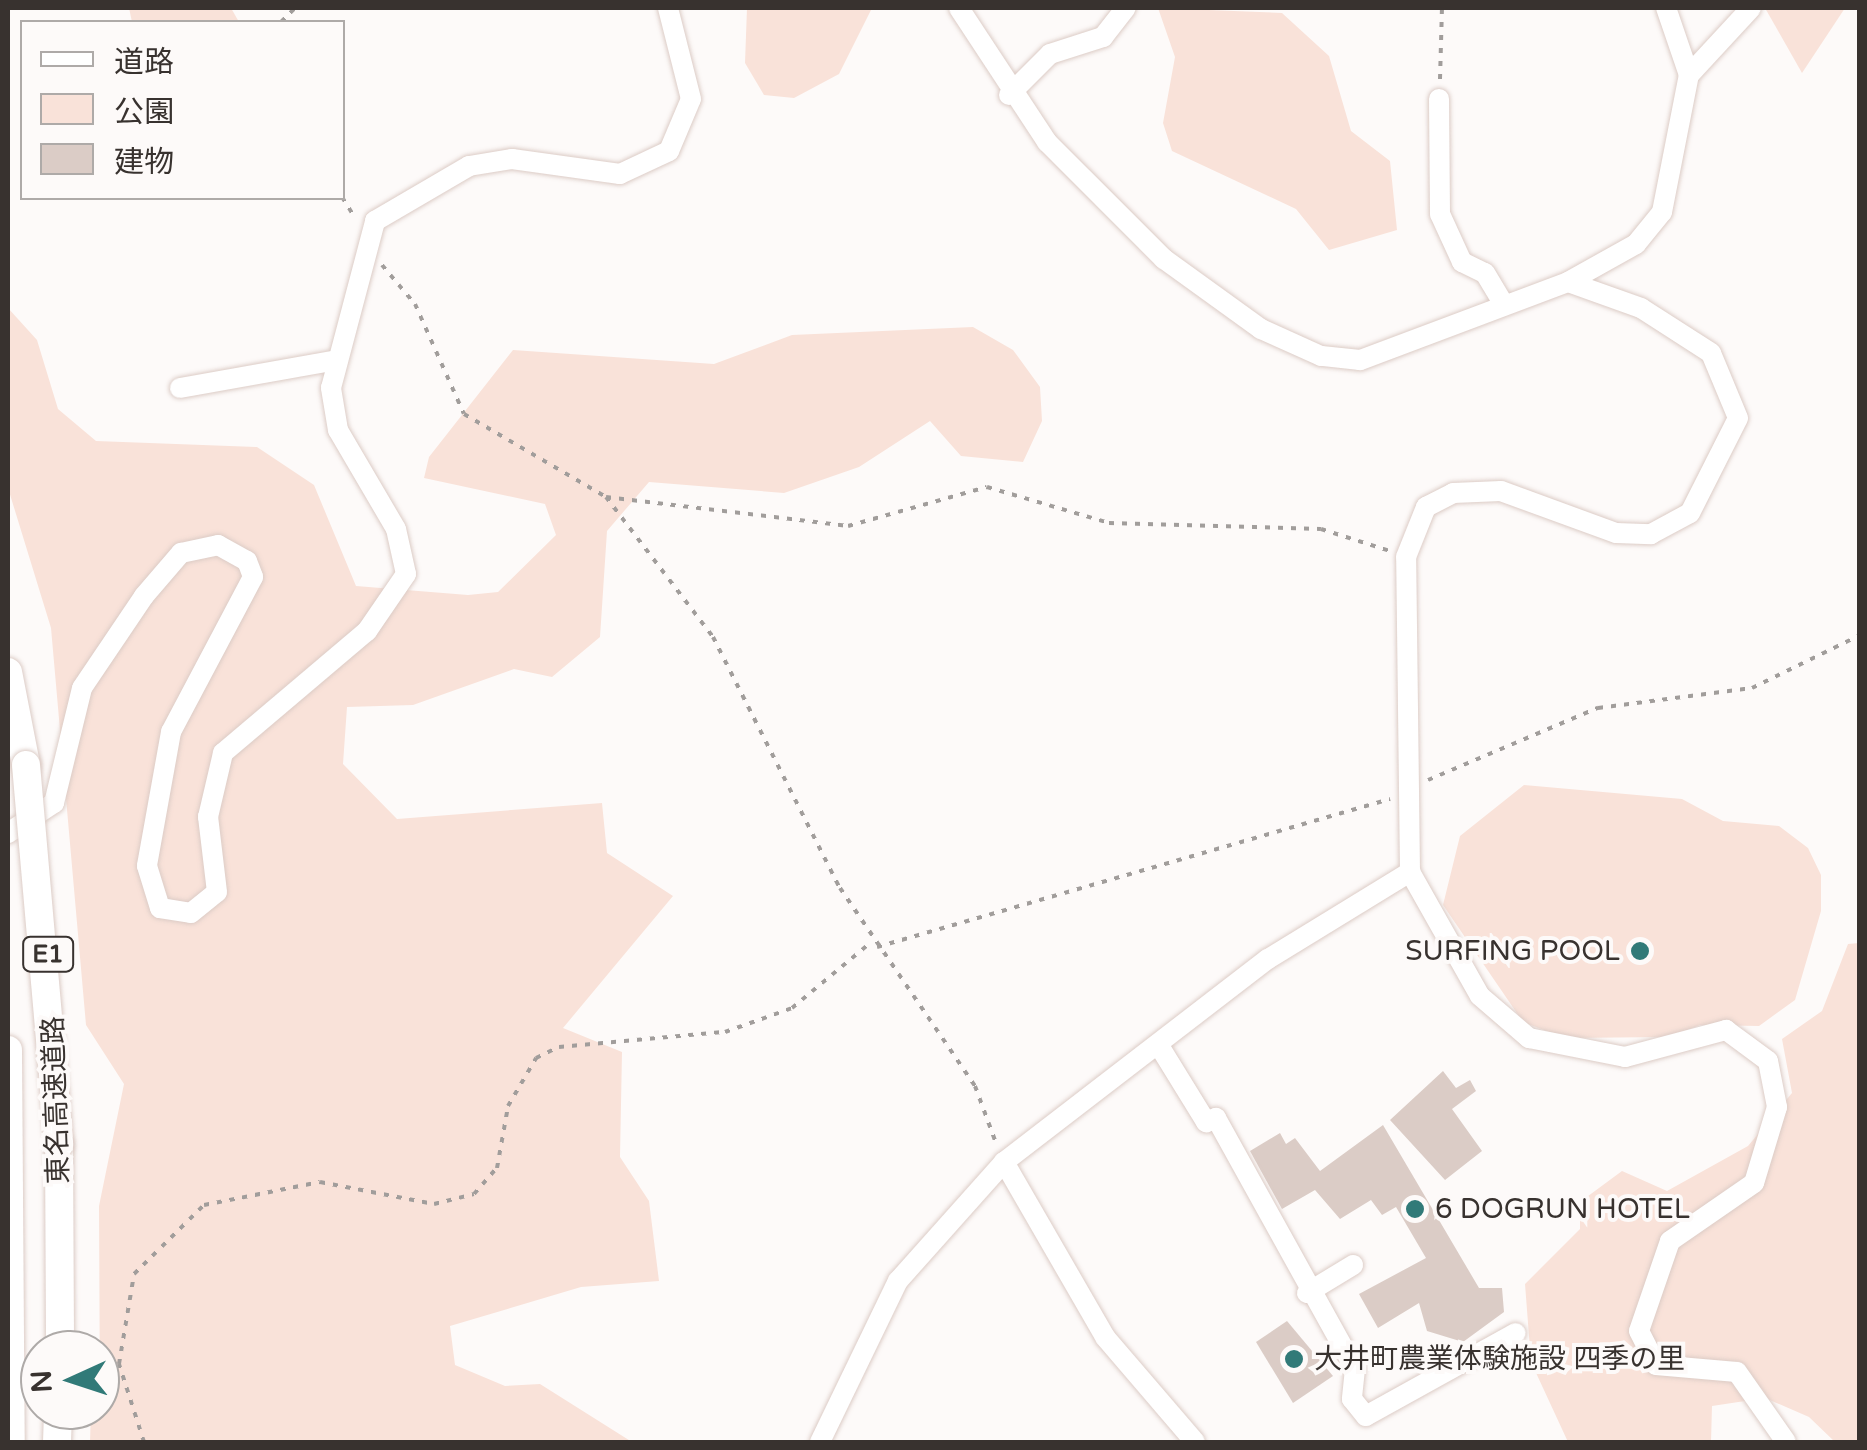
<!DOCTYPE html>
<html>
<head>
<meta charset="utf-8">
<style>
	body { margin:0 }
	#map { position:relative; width:1867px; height:1450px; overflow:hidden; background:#fdfaf9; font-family:"Varela Round","Noto Sans JP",sans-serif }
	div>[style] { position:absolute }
	.green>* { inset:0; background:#f9e2d9 }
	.building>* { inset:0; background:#dbccc6 }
	.path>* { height:4px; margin-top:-2px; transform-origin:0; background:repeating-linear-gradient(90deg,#a19d9b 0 5px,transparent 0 13px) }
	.roads { filter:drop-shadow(0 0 2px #dcccc6) drop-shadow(0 0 2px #dcccc6) }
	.minor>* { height:20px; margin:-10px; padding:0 10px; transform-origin:10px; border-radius:10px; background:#fff }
	.highway>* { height:28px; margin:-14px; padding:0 14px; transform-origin:14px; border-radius:14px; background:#fff }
	.bridges { filter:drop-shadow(0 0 2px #dcccc6) drop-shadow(0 0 2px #dcccc6) }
	.highway-bridge>* { height:28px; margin:-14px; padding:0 14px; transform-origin:14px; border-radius:14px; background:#fff }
	.dots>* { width:28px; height:28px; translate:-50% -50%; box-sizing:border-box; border:5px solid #fdfaf9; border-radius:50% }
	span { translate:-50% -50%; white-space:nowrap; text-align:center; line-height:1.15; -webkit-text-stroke:8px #fdfaf9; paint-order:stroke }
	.shield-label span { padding:2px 8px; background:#fdfaf9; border:2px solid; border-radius:8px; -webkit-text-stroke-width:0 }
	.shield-label { font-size:25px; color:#38322f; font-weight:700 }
	.poi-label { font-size:28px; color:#38322f }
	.right { translate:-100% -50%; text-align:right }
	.left { translate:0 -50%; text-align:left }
	.street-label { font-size:28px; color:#38322f }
	.frame { position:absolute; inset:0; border:10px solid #38322f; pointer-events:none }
	.legend { position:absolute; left:20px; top:20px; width:325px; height:180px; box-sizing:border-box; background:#fdfaf9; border:2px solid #aeaaa8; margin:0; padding:12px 18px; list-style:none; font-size:30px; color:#38322f }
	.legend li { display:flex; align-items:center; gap:20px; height:50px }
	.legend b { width:50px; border:2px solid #aeaaa8 }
	.north { position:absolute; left:20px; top:1330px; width:100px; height:100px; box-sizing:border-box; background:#fdfaf9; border:2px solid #aeaaa8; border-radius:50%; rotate:267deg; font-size:28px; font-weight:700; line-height:40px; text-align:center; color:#38322f }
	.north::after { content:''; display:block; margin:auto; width:35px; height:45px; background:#317a78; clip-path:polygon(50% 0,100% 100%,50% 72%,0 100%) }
</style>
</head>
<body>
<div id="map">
	<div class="green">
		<div style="clip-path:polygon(129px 8px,231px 8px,239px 22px,132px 22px)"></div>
		<div style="clip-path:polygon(747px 8px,872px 8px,839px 74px,794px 98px,764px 95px,745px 63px)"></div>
		<div style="clip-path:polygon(1158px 8px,1282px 13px,1329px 56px,1351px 131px,1390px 161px,1397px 230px,1329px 250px,1296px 209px,1172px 151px,1163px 123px,1175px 57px)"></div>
		<div style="clip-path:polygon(1765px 8px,1845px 8px,1802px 73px)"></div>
		<div style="clip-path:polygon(8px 308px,37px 340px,58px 409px,96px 441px,257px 447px,314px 485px,356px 586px,468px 595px,498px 592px,556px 535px,545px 504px,424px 478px,429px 457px,513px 350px,714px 364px,792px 335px,973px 327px,1013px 350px,1040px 387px,1042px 421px,1023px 462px,961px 456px,930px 421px,859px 467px,784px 493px,649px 482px,607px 531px,600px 637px,552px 677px,514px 669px,413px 705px,347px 707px,343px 764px,397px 819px,602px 803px,607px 853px,673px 896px,563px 1028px,622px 1052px,620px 1157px,649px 1201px,659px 1281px,581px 1287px,450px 1326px,455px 1365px,505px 1386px,540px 1384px,632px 1442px,90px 1442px,91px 1410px,100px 1410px,99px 1206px,124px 1084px,86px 1025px,51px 628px,8px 488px)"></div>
		<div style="clip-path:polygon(1524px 785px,1682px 799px,1723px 821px,1779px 826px,1808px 848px,1821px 875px,1821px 911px,1795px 1000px,1759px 1026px,1700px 1025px,1669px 1037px,1565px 1038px,1523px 1022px,1443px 905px,1460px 836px)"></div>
		<div style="clip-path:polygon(1859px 943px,1859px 1442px,1835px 1442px,1809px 1417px,1765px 1398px,1712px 1406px,1711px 1442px,1568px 1442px,1531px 1362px,1525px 1284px,1580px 1229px,1580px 1202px,1622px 1171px,1667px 1191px,1748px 1146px,1792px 1093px,1782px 1039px,1822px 1011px,1848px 944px)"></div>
	</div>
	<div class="building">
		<div style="clip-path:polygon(1443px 1071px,1456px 1088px,1470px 1080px,1476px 1091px,1452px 1109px,1482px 1151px,1445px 1180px,1390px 1120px)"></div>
		<div style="clip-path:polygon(1383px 1125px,1479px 1288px,1502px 1288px,1504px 1312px,1463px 1342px,1427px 1331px,1419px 1303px,1378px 1328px,1359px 1294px,1426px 1258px,1396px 1207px,1382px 1215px,1371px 1200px,1340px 1219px,1315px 1190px,1282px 1209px,1250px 1151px,1280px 1133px,1286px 1144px,1295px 1138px,1320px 1171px)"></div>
		<div style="clip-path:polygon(1287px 1321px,1333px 1376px,1293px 1403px,1256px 1342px)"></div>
	</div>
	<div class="path">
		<div style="left:281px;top:22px;width:20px;rotate:-45deg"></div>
		<div style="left:1440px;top:79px;width:71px;rotate:-88.4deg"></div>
		<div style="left:342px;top:197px;width:25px;rotate:58deg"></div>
		<div style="left:382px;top:265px;width:51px;rotate:49.8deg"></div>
		<div style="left:415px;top:304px;width:120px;rotate:66deg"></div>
		<div style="left:464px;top:414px;width:164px;rotate:30.3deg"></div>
		<div style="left:606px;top:497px;width:176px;rotate:52.6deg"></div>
		<div style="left:713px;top:637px;width:281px;rotate:63.2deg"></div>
		<div style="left:840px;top:888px;width:240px;rotate:55.7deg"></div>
		<div style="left:975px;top:1086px;width:61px;rotate:69.8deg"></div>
		<div style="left:606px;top:497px;width:244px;rotate:6.8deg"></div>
		<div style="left:848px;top:526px;width:144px;rotate:-15.7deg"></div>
		<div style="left:987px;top:487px;width:127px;rotate:16.4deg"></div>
		<div style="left:1109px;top:523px;width:212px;rotate:1.6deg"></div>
		<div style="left:1321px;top:529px;width:72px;rotate:17.7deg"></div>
		<div style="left:1428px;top:780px;width:185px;rotate:-23deg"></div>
		<div style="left:1598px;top:708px;width:155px;rotate:-7.4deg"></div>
		<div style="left:1752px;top:688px;width:120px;rotate:-26.1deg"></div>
		<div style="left:877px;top:947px;width:534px;rotate:-16.09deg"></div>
		<div style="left:144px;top:1442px;width:82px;rotate:-107.8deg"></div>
		<div style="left:119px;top:1364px;width:91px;rotate:-80.5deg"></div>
		<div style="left:134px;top:1274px;width:98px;rotate:-44.6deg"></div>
		<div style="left:204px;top:1205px;width:118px;rotate:-11.2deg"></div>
		<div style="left:320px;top:1182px;width:116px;rotate:10.9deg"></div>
		<div style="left:434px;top:1204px;width:41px;rotate:-14deg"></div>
		<div style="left:474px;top:1194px;width:35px;rotate:-49deg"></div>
		<div style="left:497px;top:1168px;width:63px;rotate:-79.9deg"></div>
		<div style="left:508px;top:1106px;width:56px;rotate:-59.7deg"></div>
		<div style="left:536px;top:1058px;width:25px;rotate:-26deg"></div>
		<div style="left:559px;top:1047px;width:167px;rotate:-5.2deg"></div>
		<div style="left:725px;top:1032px;width:71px;rotate:-19.7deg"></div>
		<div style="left:792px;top:1008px;width:102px;rotate:-39.8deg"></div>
	</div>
	<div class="roads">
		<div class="minor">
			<div style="left:1689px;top:75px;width:91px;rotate:-47.2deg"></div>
			<div style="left:1009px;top:95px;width:58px;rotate:-45deg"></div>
			<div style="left:1050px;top:54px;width:56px;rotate:-17.8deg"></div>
			<div style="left:1103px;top:37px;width:37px;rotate:-52deg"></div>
			<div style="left:1439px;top:99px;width:115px;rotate:89.5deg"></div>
			<div style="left:1440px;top:214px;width:53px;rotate:65.4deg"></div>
			<div style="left:1462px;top:262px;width:25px;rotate:26deg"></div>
			<div style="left:1485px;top:273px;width:33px;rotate:59deg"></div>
			<div style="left:1568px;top:282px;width:78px;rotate:-29.2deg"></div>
			<div style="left:1636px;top:244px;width:41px;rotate:-50.9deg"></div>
			<div style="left:1662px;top:212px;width:140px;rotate:-78.9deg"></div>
			<div style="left:1689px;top:75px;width:71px;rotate:-108.9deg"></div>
			<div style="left:180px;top:388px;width:154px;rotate:-10.1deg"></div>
			<div style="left:8px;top:833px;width:55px;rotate:-33.1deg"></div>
			<div style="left:54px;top:803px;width:118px;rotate:-76.3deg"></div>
			<div style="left:82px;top:688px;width:111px;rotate:-56deg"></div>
			<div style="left:144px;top:596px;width:57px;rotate:-49.3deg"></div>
			<div style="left:181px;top:553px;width:38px;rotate:-12deg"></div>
			<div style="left:218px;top:545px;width:33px;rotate:29deg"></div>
			<div style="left:247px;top:561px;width:17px;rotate:69deg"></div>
			<div style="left:253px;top:577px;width:175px;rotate:117.9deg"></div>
			<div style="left:171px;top:732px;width:136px;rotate:100.2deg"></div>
			<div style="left:147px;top:866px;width:44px;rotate:72.8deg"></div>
			<div style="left:160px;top:908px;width:31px;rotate:9deg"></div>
			<div style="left:191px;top:913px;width:33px;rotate:-39deg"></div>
			<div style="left:217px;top:892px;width:76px;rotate:-96.8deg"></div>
			<div style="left:208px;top:817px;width:66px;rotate:-76.8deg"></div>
			<div style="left:223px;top:753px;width:189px;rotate:-40.3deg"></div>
			<div style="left:367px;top:631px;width:69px;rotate:-55.6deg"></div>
			<div style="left:406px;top:574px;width:46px;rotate:-102.5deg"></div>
			<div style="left:396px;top:529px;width:115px;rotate:-120.4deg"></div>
			<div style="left:338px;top:430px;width:43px;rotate:-99.5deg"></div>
			<div style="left:331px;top:388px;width:173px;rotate:-75.2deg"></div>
			<div style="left:375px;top:221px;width:109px;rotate:-30.3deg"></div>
			<div style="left:469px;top:166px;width:44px;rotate:-9.2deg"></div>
			<div style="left:512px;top:159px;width:109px;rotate:7.9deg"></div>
			<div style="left:620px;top:174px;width:54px;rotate:-25.1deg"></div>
			<div style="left:669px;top:151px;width:56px;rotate:-67.1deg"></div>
			<div style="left:691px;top:99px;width:94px;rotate:-104.2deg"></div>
			<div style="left:1410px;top:872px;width:142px;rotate:60.6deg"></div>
			<div style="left:1480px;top:996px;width:65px;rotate:40.6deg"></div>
			<div style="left:1529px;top:1038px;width:98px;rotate:11.2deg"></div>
			<div style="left:1625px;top:1057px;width:105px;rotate:-15deg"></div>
			<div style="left:1726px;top:1030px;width:52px;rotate:36.4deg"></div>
			<div style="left:1768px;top:1061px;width:47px;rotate:78.9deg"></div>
			<div style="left:1777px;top:1107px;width:79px;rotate:106.8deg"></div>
			<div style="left:1754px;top:1183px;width:102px;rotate:145.4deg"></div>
			<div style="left:1670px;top:1241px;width:95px;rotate:109deg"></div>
			<div style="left:1639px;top:1331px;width:38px;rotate:63deg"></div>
			<div style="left:1656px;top:1365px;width:81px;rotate:4.9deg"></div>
			<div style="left:1737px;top:1372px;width:85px;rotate:55deg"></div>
			<div style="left:1158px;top:1044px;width:92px;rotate:58.4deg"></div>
			<div style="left:1206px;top:1122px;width:11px;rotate:-22deg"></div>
			<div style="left:1216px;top:1118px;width:287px;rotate:61deg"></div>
			<div style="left:1355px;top:1369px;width:30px;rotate:96deg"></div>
			<div style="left:1352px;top:1399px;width:22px;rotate:51deg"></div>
			<div style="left:1366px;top:1416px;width:171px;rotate:-29deg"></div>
			<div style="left:1004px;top:1162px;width:202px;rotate:60deg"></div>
			<div style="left:1105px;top:1337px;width:138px;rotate:49.4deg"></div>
			<div style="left:1307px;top:1293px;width:54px;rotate:-31.3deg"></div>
			<div style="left:820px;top:1442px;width:179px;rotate:-64.2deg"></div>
			<div style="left:898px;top:1281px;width:159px;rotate:-48.3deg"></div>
			<div style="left:1004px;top:1162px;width:333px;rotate:-37.6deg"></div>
			<div style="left:1268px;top:959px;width:167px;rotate:-31.5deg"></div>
			<div style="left:1410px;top:872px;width:315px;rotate:-90.7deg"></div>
			<div style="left:1406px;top:557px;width:54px;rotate:-68.2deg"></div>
			<div style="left:1426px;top:507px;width:30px;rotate:-27deg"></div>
			<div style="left:1453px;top:493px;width:48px;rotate:-2.4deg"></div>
			<div style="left:1501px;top:491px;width:122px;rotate:20.1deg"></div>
			<div style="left:1616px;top:533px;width:35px;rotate:2deg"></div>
			<div style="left:1651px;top:534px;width:44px;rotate:-28.3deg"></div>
			<div style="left:1690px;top:513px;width:106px;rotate:-63.2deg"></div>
			<div style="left:1738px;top:418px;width:70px;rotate:-112.6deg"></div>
			<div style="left:1711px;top:353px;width:83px;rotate:-147.3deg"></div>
			<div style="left:1641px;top:308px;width:77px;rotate:-160.4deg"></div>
			<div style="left:1568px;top:282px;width:222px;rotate:159.4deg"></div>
			<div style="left:1360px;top:360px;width:39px;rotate:-174deg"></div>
			<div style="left:1321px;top:356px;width:66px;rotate:-155.8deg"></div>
			<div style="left:1261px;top:329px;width:120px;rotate:-144.2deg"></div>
			<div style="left:1164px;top:259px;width:165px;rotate:-135deg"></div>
			<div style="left:1047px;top:142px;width:160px;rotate:-123.3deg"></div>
		</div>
		<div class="highway">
			<div style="left:8px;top:672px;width:95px;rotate:79deg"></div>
			<div style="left:8px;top:1050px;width:392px;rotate:89.6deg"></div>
			<div style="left:59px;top:1145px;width:205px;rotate:89.7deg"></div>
			<div style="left:57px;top:1442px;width:32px;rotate:-88deg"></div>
		</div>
	</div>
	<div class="bridges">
		<div class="highway-bridge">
			<div style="left:26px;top:765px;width:381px;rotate:85deg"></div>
		</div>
	</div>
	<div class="dots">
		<div style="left:1640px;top:951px;background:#317a78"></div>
		<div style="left:1415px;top:1209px;background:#317a78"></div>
		<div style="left:1294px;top:1359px;background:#317a78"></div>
	</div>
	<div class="shield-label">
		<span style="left:48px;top:954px">E1</span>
	</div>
	<div class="poi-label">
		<span class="right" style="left:1620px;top:951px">SURFING POOL</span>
		<span class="left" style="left:1435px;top:1209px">6 DOGRUN HOTEL</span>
		<span class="left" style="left:1314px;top:1359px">大井町農業体験施設 四季の里</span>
	</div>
	<div class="street-label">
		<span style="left:56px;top:1100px;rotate:-92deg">東名高速道路</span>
	</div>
	<div class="frame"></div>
	<ul class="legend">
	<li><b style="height:12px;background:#fff"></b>道路</li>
	<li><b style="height:28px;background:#f9e2d9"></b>公園</li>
	<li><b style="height:28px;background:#dbccc6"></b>建物</li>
	</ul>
	<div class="north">N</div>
</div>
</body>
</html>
